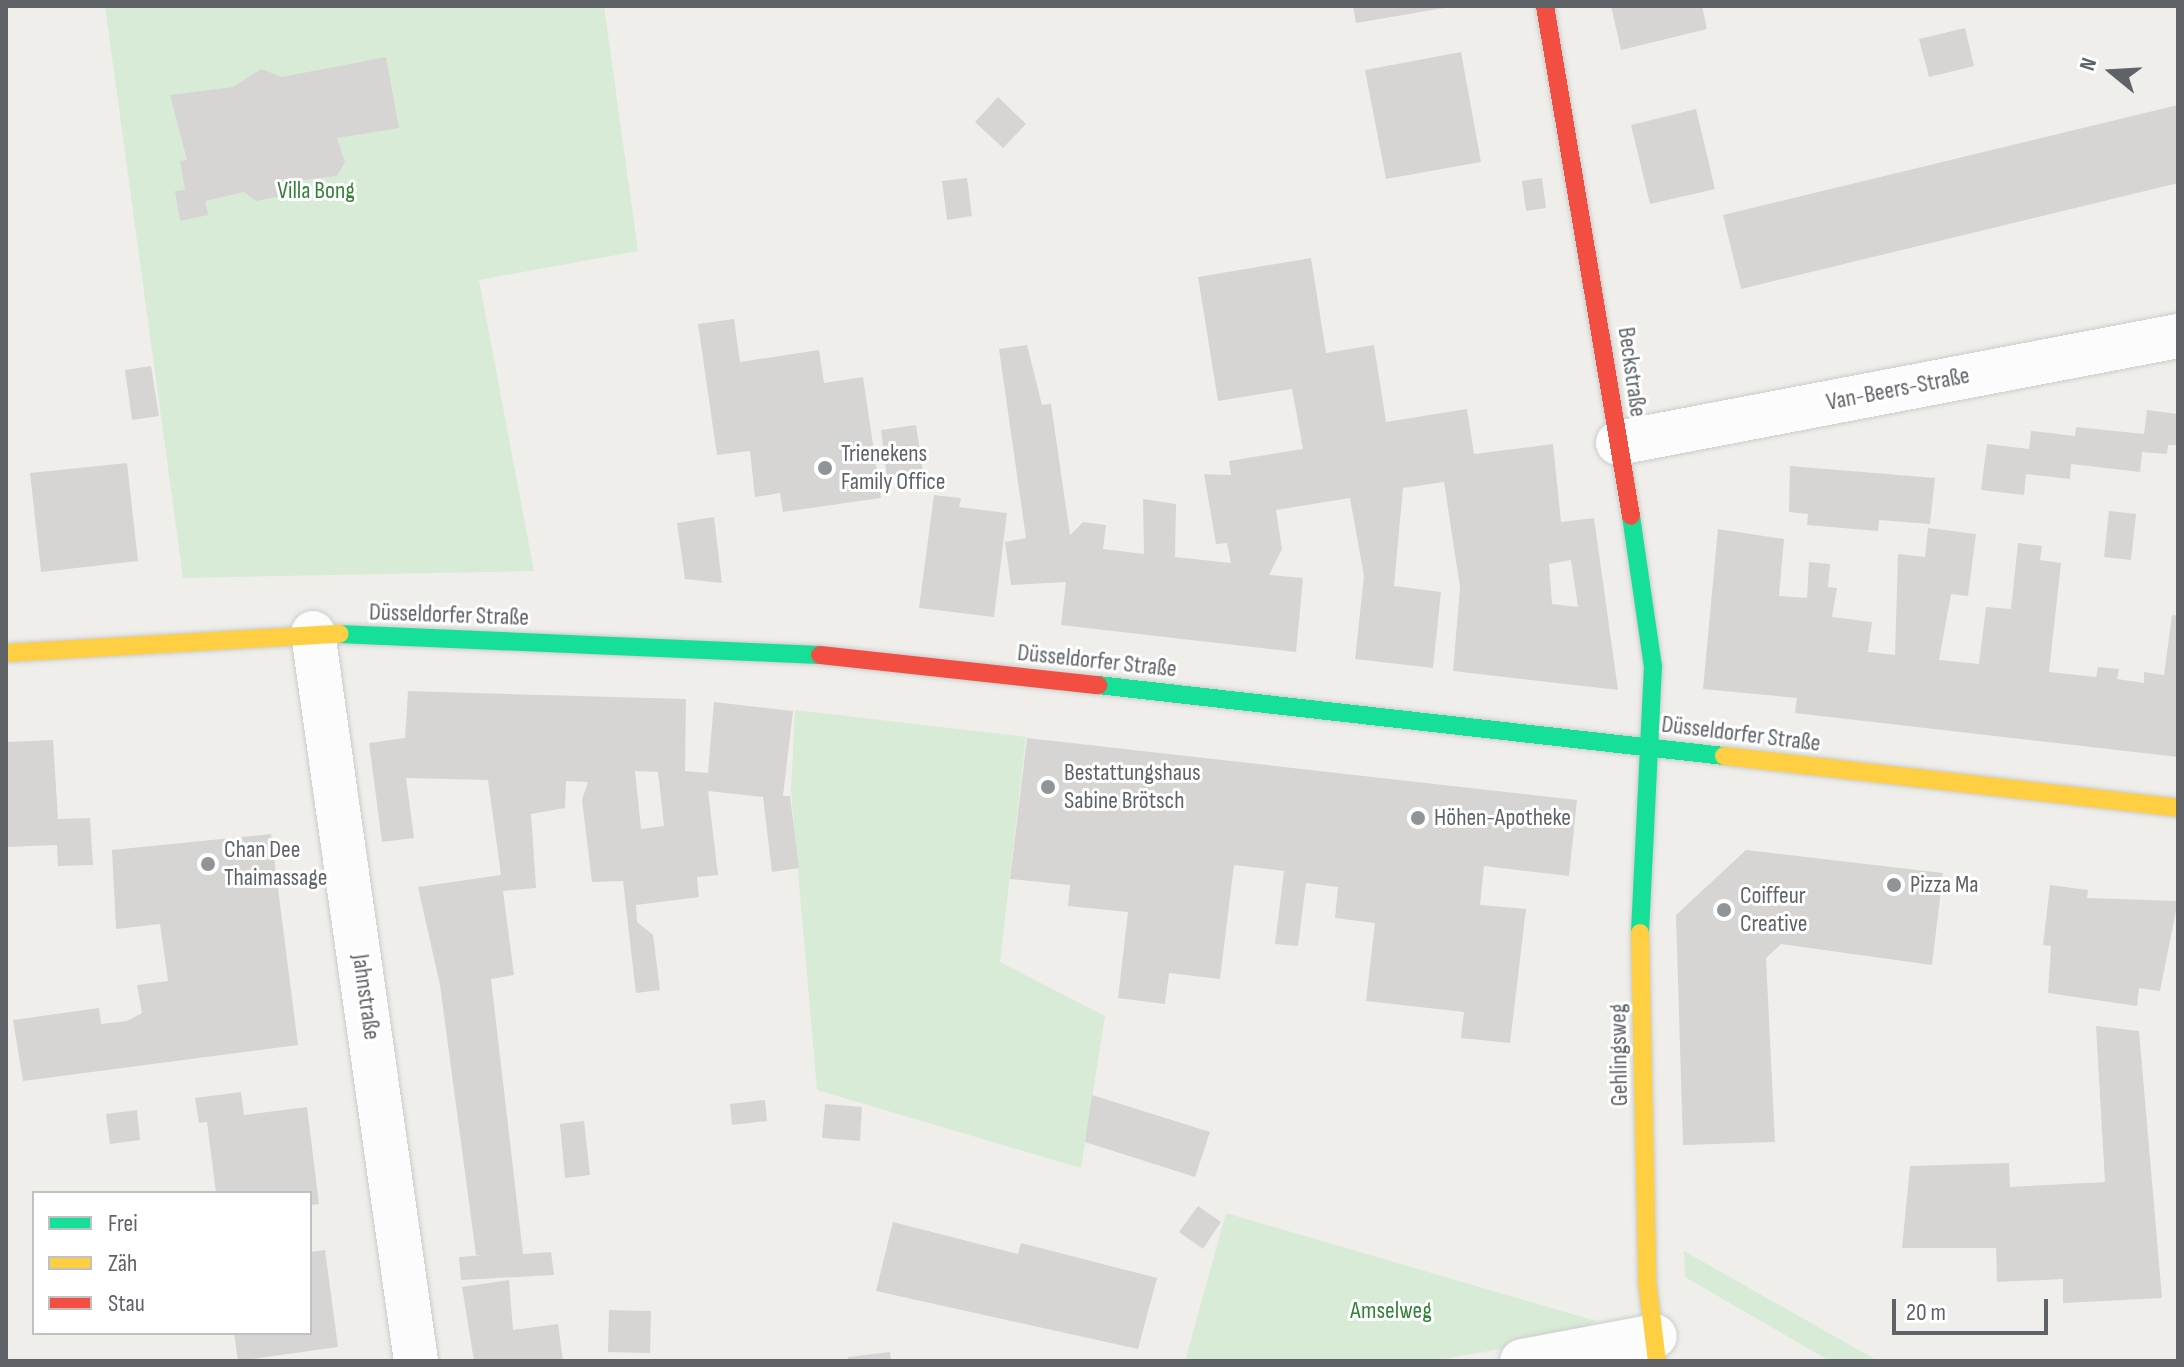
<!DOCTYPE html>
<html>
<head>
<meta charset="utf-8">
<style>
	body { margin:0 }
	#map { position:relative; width:2184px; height:1367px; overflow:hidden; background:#efeeea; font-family:"Sofia Sans Condensed",sans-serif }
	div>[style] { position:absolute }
	.green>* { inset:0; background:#d8ebd6 }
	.building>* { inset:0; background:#d6d5d3 }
	.roads { filter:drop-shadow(0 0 2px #cbcccc) drop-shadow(0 0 2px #cbcccc) }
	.street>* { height:44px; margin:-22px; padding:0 22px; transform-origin:22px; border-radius:22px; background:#fdfcfc }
	.fast>* { height:18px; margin:-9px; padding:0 9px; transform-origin:9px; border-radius:9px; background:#16e098 }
	.slow>* { height:18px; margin:-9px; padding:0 9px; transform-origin:9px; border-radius:9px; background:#ffcf43 }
	.jam>* { height:18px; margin:-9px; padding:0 9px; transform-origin:9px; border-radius:9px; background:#f24e42 }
	.dots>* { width:22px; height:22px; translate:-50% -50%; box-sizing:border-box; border:4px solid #fff; border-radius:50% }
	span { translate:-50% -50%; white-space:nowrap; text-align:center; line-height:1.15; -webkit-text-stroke:6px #fff; paint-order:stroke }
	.park-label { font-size:24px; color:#348238 }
	.street-label { font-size:24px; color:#5f6368 }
	.poi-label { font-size:24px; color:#5f6368 }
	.left { translate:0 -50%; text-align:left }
	.frame { position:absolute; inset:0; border:8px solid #5f6368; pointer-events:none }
	.legend { position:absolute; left:32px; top:1191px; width:280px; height:144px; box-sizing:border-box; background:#fff; border:2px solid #bfc1c3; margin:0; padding:10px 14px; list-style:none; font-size:24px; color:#5f6368 }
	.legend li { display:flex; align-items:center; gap:16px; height:40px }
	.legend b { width:40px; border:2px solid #bfc1c3 }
	.north { position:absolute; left:2072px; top:32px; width:80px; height:80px; -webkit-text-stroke:6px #fff; paint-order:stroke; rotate:288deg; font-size:22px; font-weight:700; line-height:32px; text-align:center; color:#5f6368 }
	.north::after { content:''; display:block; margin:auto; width:28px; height:36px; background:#5f6368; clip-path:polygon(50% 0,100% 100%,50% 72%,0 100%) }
	.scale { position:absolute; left:1892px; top:1299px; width:156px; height:36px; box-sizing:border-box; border:4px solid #5f6368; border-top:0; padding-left:10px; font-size:24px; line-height:28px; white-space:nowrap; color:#5f6368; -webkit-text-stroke:6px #fff; paint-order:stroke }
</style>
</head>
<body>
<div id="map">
	<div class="green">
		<div style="clip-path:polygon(105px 6px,604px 6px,638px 251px,479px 280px,534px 571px,183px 578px)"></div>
		<div style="clip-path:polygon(795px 710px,1026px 737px,1000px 962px,1105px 1016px,1081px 1168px,817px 1090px,791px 791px)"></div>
		<div style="clip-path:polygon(1226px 1213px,1596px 1321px,1564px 1338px,1432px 1361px,1185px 1361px)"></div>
		<div style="clip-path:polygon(1684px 1251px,1878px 1361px,1830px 1361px,1685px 1277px)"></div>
	</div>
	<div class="building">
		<div style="clip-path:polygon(1353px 6px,1444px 6px,1444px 8px,1356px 23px)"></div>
		<div style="clip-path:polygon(1611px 6px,1702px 6px,1707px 29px,1621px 50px)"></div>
		<div style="clip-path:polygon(1965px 28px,1974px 66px,1929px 77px,1919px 39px)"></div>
		<div style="clip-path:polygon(1461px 52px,1481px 162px,1386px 179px,1365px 70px)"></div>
		<div style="clip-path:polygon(386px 57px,399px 128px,337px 138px,345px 162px,337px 176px,303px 180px,296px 193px,256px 201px,244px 192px,205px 201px,208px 215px,180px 221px,175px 191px,185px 190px,180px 161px,187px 160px,170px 95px,233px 87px,261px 69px,282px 77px)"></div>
		<div style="clip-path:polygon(998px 97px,1026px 124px,1003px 148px,975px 122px)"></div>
		<div style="clip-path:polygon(2178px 105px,2178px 183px,1741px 289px,1723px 215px)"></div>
		<div style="clip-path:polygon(1696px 109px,1715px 189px,1650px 204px,1631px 125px)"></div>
		<div style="clip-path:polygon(967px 178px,972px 216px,947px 220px,942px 181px)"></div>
		<div style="clip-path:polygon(1542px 178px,1546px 208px,1526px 211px,1522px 181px)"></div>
		<div style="clip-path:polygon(evenodd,1311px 258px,1326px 353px,1374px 345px,1386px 422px,1467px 409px,1474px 454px,1553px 444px,1561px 522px,1594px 518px,1618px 690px,1453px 671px,1460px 587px,1444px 482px,1403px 488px,1394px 586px,1441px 592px,1433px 668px,1355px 659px,1364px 576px,1350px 498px,1276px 510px,1282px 549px,1269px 575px,1303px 578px,1296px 652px,1061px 625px,1066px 582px,1011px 585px,1005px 542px,1026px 538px,999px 349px,1027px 345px,1042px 405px,1051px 404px,1070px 535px,1083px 522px,1106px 525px,1103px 549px,1144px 554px,1143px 499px,1176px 504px,1175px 557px,1231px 563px,1227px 543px,1216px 544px,1204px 474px,1231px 475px,1229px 461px,1303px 449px,1292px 389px,1218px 401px,1198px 277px,1311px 258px,1571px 560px,1578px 607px,1552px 604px,1549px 564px,1571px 560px)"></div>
		<div style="clip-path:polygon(734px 319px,740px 362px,819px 350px,824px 383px,863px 377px,881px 498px,783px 512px,780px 493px,755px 497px,750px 451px,717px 455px,698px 324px)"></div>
		<div style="clip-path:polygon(151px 366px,159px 416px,132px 420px,125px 370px)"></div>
		<div style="clip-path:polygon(2147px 410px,2178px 414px,2178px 445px,2168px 445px,2167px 454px,2142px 452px,2140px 472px,2071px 464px,2070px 479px,2026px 474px,2024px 495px,1981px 490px,1987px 444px,2029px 449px,2031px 431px,2075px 436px,2076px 427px,2144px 434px)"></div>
		<div style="clip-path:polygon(916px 425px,923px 472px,887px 477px,881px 430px)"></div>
		<div style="clip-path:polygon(127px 463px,138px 561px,41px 572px,30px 473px)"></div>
		<div style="clip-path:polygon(1790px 466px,1935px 478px,1930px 524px,1879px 520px,1878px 531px,1807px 525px,1808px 514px,1789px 512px)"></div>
		<div style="clip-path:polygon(934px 495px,961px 498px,959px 507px,1007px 513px,994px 617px,919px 608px)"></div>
		<div style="clip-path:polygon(2109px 511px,2136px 514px,2131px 560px,2104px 557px)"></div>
		<div style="clip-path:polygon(714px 517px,722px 583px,685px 579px,677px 523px)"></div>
		<div style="clip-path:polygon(1928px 528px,1976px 534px,1968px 596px,1951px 594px,1939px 660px,1979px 664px,1986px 607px,2011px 609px,2018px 543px,2042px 546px,2040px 560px,2061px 563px,2049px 672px,2096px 677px,2098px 667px,2119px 669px,2117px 679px,2144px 683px,2144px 672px,2164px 675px,2172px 615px,2178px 616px,2178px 757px,1795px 713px,1797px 698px,1703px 689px,1718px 529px,1784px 539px,1779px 596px,1807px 598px,1809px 562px,1830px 564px,1828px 587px,1837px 588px,1832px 617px,1872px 622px,1868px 652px,1895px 655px,1898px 554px,1925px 557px)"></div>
		<div style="clip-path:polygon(evenodd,408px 691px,686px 699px,685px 771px,708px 773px,714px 702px,793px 711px,783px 796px,790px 796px,799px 868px,772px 872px,763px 797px,708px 791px,718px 875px,697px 877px,699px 897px,636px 905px,637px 922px,653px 935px,660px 990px,636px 993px,623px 881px,592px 882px,582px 800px,588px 782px,566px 781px,565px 808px,531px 814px,536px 888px,503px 891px,514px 975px,491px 979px,523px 1254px,551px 1252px,554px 1275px,461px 1280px,459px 1257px,484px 1255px,476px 1255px,440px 985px,418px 887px,501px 875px,488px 780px,406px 778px,414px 838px,382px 842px,369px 743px,405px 738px,408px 691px,635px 771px,658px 772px,664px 826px,641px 829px,635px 771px)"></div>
		<div style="clip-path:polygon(1027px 738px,1577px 800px,1569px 876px,1484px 866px,1480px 905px,1526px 909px,1510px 1043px,1461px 1038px,1464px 1012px,1366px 1001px,1375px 923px,1335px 918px,1338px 887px,1306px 883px,1298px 946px,1275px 944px,1284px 871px,1234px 865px,1220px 979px,1169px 973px,1165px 1004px,1118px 998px,1128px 912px,1068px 906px,1070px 885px,1010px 879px)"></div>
		<div style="clip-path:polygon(53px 740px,58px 819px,90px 818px,93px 865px,58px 866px,57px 845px,6px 847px,6px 742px)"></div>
		<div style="clip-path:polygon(271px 834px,298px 1045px,23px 1081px,13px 1020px,99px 1008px,101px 1024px,127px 1021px,142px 1013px,137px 985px,168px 981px,160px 924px,116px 929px,112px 850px)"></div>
		<div style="clip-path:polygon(1746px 850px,1943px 873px,1932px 965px,1781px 944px,1766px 958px,1775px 1142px,1683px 1145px,1676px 915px)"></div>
		<div style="clip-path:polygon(2050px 885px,2088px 890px,2087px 898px,2178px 901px,2160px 991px,2139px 988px,2137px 1006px,2048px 993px,2051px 946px,2043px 945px)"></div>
		<div style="clip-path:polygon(2096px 1026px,2139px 1031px,2162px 1298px,2063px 1303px,2063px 1279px,1997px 1282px,1996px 1248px,1902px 1248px,1910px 1166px,2009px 1163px,2010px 1187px,2105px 1182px)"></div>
		<div style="clip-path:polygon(241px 1092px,244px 1115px,307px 1107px,319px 1204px,310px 1205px,310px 1193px,216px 1193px,207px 1122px,199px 1123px,195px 1098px)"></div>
		<div style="clip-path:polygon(1092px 1095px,1210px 1132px,1195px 1177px,1085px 1142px)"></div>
		<div style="clip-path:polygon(765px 1100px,767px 1121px,732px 1125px,730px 1104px)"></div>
		<div style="clip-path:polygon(825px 1104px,862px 1107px,860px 1141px,822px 1138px)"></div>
		<div style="clip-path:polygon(137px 1110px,140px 1140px,110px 1144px,106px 1114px)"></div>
		<div style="clip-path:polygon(584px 1121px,590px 1175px,565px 1178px,560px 1124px)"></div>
		<div style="clip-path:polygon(1198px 1206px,1221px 1222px,1203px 1249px,1179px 1232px)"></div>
		<div style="clip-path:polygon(893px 1222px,1018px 1254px,1021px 1243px,1157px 1278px,1138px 1349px,876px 1291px)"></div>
		<div style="clip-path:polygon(325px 1250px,338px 1347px,238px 1361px,234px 1333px,310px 1333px,310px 1252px)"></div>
		<div style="clip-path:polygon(509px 1280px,513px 1330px,558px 1324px,563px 1361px,474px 1361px,462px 1287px)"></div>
		<div style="clip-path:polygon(609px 1310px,651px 1311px,650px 1353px,608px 1352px)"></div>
		<div style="clip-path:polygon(890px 1352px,891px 1361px,848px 1361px,848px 1357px)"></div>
	</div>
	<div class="roads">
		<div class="street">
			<div style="left:1618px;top:443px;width:570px;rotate:-10.82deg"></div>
			<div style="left:313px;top:633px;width:735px;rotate:81.95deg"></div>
			<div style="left:1522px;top:1361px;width:135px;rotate:-10.6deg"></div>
		</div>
		<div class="fast">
			<div style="left:1631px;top:516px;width:152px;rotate:81.7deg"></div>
			<div style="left:1653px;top:666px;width:267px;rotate:92.8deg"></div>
			<div style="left:339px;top:634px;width:481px;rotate:2.5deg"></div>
			<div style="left:1098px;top:685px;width:630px;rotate:6.47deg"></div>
		</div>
		<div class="slow">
			<div style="left:6px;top:653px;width:334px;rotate:-3.3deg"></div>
			<div style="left:1724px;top:756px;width:457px;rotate:6.5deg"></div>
			<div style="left:1640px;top:933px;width:348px;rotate:88.8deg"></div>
			<div style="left:1647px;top:1281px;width:81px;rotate:82.9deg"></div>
		</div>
		<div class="jam">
			<div style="left:1545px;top:6px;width:517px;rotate:80.43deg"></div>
			<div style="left:820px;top:655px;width:280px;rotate:6.2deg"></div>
		</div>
	</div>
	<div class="dots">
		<div style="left:825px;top:468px;background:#919496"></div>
		<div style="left:1048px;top:787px;background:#919496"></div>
		<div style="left:1418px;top:818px;background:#919496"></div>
		<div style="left:208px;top:864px;background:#919496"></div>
		<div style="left:1894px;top:885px;background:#919496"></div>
		<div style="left:1724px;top:910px;background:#919496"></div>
	</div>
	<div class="park-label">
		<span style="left:316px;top:191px">Villa Bong</span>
		<span style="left:1391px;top:1311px">Amselweg</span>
	</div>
	<div class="street-label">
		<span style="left:1632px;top:372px;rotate:82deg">Beckstraße</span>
		<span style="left:1898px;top:389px;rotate:-11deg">Van-Beers-Straße</span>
		<span style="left:449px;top:615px;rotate:2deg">Düsseldorfer Straße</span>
		<span style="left:1097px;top:661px;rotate:6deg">Düsseldorfer Straße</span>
		<span style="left:1741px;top:734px;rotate:7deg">Düsseldorfer Straße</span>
		<span style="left:366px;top:997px;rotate:82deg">Jahnstraße</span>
		<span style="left:1619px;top:1055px;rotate:-91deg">Gehlingsweg</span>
	</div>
	<div class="poi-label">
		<span class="left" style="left:841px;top:468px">Trienekens<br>Family Office</span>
		<span class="left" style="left:1064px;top:787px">Bestattungshaus<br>Sabine Brötsch</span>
		<span class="left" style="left:1434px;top:818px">Höhen-Apotheke</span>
		<span class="left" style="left:224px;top:864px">Chan Dee<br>Thaimassage</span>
		<span class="left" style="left:1910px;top:885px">Pizza Ma</span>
		<span class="left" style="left:1740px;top:910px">Coiffeur<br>Creative</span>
	</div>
	<div class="frame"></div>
	<ul class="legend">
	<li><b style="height:10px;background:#16e098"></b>Frei</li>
	<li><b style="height:10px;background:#ffcf43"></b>Zäh</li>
	<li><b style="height:10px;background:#f24e42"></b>Stau</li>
	</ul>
	<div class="north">N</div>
	<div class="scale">20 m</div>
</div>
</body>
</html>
